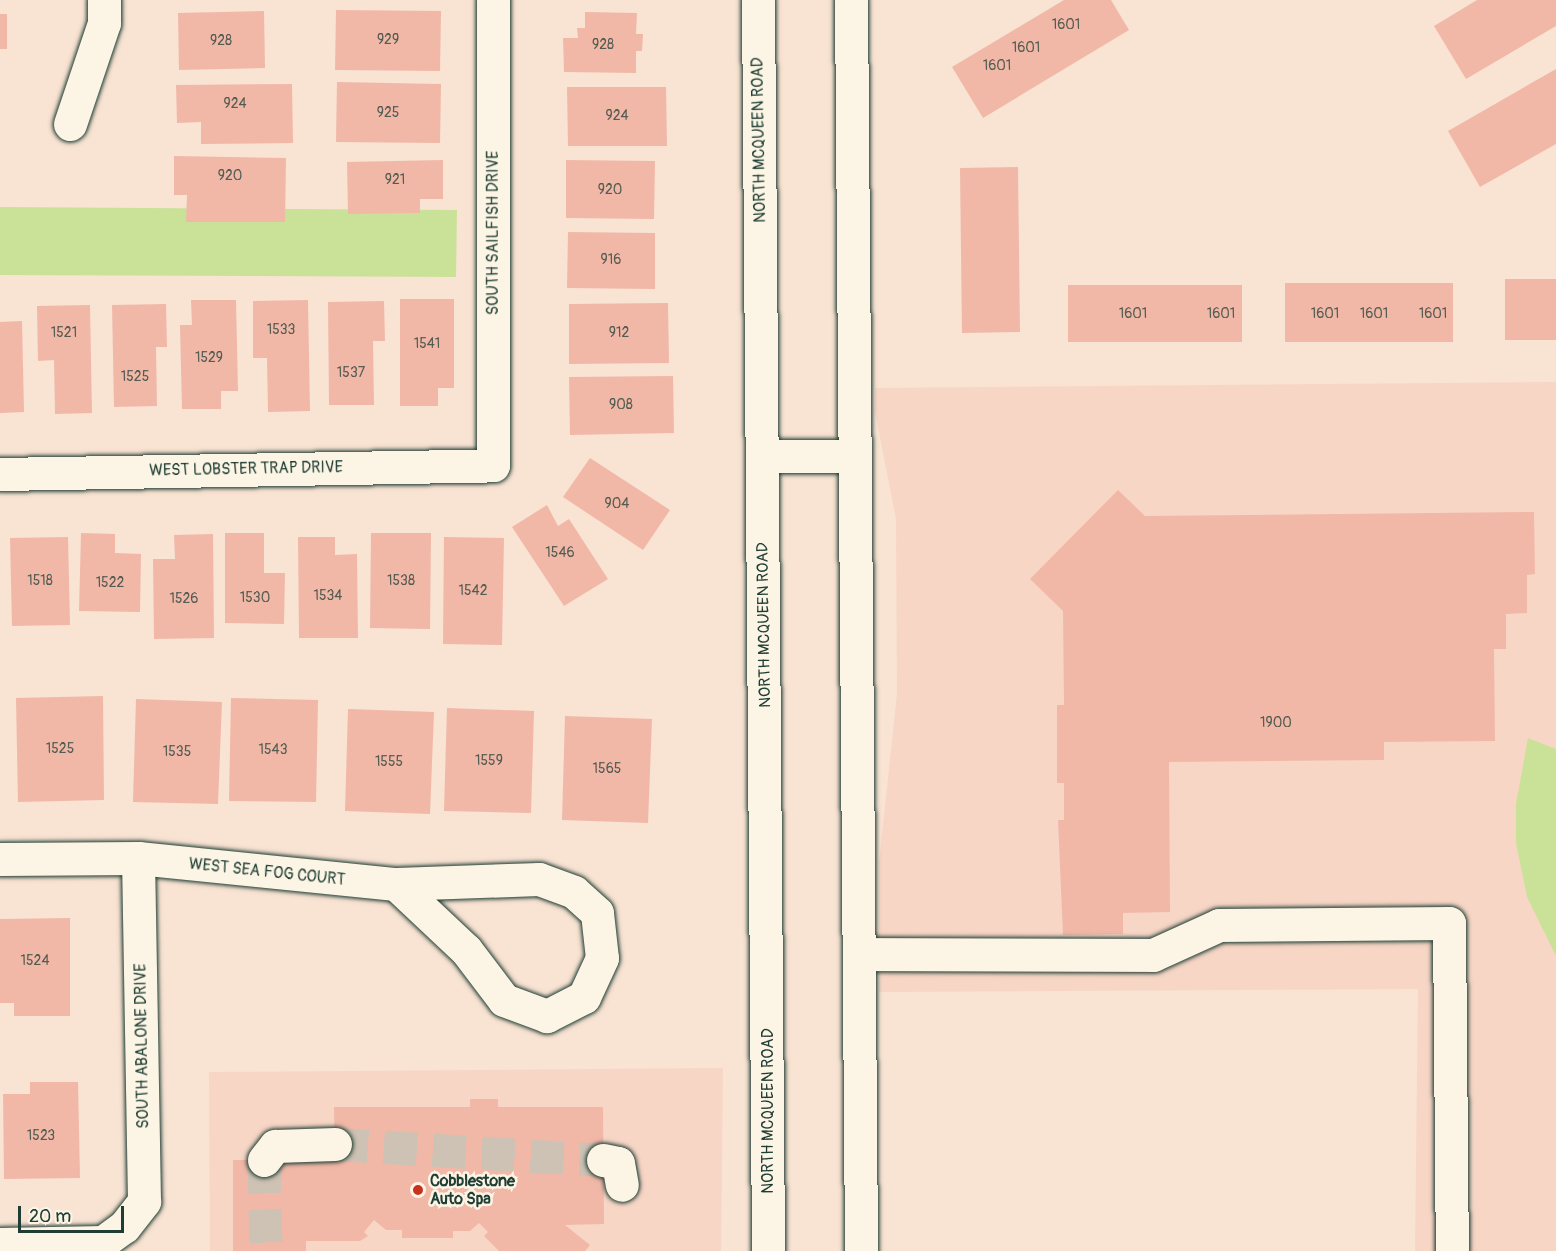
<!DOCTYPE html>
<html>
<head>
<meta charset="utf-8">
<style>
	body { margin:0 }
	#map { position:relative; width:1556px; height:1251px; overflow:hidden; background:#f9e3d3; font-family:Pangolin,sans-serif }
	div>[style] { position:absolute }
	.built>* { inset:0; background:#f7d6c6 }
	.green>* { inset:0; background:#cae298 }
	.building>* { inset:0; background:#f1b8a8 }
	.minor-tunnel>* { height:33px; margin-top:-16.5px; transform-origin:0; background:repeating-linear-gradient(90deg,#cdc2b3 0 33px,transparent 0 49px) }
	.roads { filter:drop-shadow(0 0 2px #1f3d34) drop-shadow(0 0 2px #1f3d34) }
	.minor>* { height:33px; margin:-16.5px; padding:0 16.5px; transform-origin:16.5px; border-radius:16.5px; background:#fcf5e5 }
	.major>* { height:33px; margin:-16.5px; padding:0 16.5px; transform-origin:16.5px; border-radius:16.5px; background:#fcf5e5 }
	.dots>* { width:16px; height:16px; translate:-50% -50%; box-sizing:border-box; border:3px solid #fcf5e5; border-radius:50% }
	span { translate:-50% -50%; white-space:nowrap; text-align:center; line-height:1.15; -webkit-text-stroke:5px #fcf5e5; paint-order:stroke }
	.number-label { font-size:14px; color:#545c51 }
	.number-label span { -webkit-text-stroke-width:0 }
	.street-label { font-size:16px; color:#1f3d34 }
	.poi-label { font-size:16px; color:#1f3d34; font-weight:700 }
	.left { translate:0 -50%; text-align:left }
	.scale { position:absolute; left:18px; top:1206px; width:106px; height:27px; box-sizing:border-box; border:3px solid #1f3d34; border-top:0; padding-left:8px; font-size:18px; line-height:21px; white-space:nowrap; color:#1f3d34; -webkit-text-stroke:4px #fcf5e5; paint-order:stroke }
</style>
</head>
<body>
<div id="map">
	<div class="built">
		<div style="clip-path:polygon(1556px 382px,1556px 1251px,1415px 1251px,1418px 989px,879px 992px,879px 863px,897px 694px,896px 519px,875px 412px,875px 388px)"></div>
		<div style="clip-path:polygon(723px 1068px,721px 1251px,210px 1251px,209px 1072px)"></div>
	</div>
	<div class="green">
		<div style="clip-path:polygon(0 207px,457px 210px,456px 277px,0 275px)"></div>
		<div style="clip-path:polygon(1528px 738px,1556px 749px,1556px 956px,1527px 897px,1516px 843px,1516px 804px)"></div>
	</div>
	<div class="building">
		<div style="clip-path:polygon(1064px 0,1111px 0,1129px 30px,983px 118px,952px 67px)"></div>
		<div style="clip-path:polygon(1477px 0,1556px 0,1556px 26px,1466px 79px,1434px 26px)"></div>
		<div style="clip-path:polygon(336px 10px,441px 11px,440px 71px,335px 70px)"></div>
		<div style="clip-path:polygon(264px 11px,265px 68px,179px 70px,178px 13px)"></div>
		<div style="clip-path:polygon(585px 12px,637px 13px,636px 34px,643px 34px,642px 51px,636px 51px,636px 73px,564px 72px,563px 38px,578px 38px,577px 28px,585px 28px)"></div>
		<div style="clip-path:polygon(0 14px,7px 14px,7px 49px,0 49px)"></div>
		<div style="clip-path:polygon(1556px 69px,1556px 144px,1480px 187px,1448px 131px)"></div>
		<div style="clip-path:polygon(337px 82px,441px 84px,440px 143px,336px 142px)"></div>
		<div style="clip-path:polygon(292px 84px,293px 143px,201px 144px,201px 122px,177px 123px,176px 85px)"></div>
		<div style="clip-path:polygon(567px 87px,666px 87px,667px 146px,568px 146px)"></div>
		<div style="clip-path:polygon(174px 156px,286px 158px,285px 222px,186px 222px,187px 195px,174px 195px)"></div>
		<div style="clip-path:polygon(443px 160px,443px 199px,420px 199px,420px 213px,348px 214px,347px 162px)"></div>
		<div style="clip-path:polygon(566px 160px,655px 161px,654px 219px,566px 218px)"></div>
		<div style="clip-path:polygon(1018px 167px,1020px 332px,962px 333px,960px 168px)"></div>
		<div style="clip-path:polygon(568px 232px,655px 233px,655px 289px,567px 288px)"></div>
		<div style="clip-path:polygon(1505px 279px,1556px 279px,1556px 340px,1505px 340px)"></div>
		<div style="clip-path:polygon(1285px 283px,1453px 283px,1453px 342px,1285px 342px)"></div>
		<div style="clip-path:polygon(1068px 285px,1242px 285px,1242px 342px,1068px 342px)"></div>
		<div style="clip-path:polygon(400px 299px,454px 299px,454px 388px,438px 388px,438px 406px,400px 406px)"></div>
		<div style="clip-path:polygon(191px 300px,236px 300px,238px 391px,221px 391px,221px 409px,182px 409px,180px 325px,192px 325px)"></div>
		<div style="clip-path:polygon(308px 300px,310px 411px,268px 412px,267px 358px,253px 358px,253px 301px)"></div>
		<div style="clip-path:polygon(384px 301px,385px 341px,373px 341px,374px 405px,329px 405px,328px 302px)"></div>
		<div style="clip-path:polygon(668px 303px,669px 363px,569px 364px,569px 304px)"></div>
		<div style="clip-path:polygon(166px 304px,167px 347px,156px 347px,157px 406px,114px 407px,112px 305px)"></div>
		<div style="clip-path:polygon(90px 305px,92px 413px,55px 414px,54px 360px,38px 361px,37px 306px)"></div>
		<div style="clip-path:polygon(22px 321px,24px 412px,0 413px,0 322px)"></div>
		<div style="clip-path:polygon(673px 376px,674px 433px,570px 435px,569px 377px)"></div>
		<div style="clip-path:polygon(590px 458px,670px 510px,643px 550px,563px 497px)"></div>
		<div style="clip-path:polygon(1118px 490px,1145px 516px,1534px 512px,1535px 574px,1527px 575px,1527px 613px,1506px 614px,1506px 649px,1494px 649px,1495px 741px,1384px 742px,1384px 760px,1169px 762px,1170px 912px,1123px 913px,1123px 934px,1063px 935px,1058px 820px,1064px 820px,1064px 783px,1057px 783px,1057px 705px,1064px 705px,1063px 611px,1030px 579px)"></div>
		<div style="clip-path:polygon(547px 505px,558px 526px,569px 519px,608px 579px,564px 606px,512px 527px)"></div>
		<div style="clip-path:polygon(81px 533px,115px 534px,115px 553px,141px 554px,140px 612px,79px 611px)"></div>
		<div style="clip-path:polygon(225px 533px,264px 533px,264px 573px,285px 573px,284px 624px,225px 623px)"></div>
		<div style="clip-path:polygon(371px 533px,431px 533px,430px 629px,370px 628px)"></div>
		<div style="clip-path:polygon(213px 534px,214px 638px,154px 639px,153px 559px,175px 559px,174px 535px)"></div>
		<div style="clip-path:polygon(68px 537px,70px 625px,12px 626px,10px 538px)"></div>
		<div style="clip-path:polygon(298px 537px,335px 537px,335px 555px,357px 554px,358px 638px,299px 638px)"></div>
		<div style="clip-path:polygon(444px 537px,504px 538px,502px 645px,443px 644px)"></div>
		<div style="clip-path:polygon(103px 696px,104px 800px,18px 802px,16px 698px)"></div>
		<div style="clip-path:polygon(231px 698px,318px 700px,316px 802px,229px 801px)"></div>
		<div style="clip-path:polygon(136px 699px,222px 702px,218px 804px,133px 802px)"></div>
		<div style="clip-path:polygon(447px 708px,534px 711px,531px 813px,444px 811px)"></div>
		<div style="clip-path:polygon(348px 709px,434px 712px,430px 814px,345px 811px)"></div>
		<div style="clip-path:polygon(565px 716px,652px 719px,648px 823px,562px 820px)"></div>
		<div style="clip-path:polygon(70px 918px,70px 1016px,14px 1016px,14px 1003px,0 1003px,0 919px)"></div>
		<div style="clip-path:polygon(30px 1082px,78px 1082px,80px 1178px,4px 1179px,3px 1094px,30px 1094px)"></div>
		<div style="clip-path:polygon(470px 1099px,498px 1099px,498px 1107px,603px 1107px,604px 1224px,565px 1225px,590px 1245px,585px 1251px,499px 1251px,484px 1236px,488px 1232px,479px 1223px,470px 1231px,453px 1231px,453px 1238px,402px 1238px,402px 1230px,386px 1230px,374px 1220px,364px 1232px,368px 1236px,360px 1241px,306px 1241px,306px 1251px,233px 1251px,233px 1160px,335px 1160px,334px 1107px,470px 1107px)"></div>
	</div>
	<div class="minor-tunnel">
		<div style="left:335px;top:1144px;width:268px;rotate:3.4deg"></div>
		<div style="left:264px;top:1160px;width:91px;rotate:88.7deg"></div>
	</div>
	<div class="roads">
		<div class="minor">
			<div style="left:70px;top:124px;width:107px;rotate:-71.4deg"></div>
			<div style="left:104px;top:23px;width:23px;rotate:-90deg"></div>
			<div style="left:0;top:474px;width:493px;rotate:-1deg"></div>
			<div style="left:493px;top:465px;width:465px;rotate:-90deg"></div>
			<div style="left:0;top:859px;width:138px;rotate:-0.4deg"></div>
			<div style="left:138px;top:858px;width:259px;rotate:5.8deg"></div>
			<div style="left:396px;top:884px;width:143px;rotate:-2deg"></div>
			<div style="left:539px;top:879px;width:37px;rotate:20deg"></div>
			<div style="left:574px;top:892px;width:31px;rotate:42deg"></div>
			<div style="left:597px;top:913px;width:45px;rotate:83.7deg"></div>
			<div style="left:602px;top:958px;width:43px;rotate:114.8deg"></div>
			<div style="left:584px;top:997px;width:42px;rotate:152.8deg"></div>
			<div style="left:547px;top:1016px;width:46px;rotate:-159.6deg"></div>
			<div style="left:504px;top:1000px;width:63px;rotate:-127.2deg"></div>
			<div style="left:466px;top:950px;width:96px;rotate:-136.7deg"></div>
			<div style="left:859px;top:954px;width:294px;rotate:0.2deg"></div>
			<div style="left:1153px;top:955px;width:72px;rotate:-24.4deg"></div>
			<div style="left:1219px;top:925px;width:230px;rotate:-0.5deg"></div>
			<div style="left:1449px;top:923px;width:328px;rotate:89.5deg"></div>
			<div style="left:264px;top:1160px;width:18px;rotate:-52deg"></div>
			<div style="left:275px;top:1146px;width:60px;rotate:-1.9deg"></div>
			<div style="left:603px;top:1160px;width:15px;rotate:11deg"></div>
			<div style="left:618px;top:1163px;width:22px;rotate:80deg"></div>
			<div style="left:0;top:1244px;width:103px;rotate:-1.1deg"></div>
			<div style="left:103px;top:1242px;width:26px;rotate:-36deg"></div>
			<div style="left:124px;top:1227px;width:33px;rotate:-52deg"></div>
			<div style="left:144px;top:1201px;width:343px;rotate:-91deg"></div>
		</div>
		<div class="major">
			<div style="left:758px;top:0;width:1251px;rotate:89.54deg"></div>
			<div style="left:851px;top:0;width:1251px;rotate:89.54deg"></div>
			<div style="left:762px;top:456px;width:93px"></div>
		</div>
	</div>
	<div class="dots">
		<div style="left:418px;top:1190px;background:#c8321e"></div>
	</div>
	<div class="number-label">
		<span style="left:1066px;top:25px">1601</span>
		<span style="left:388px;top:40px">929</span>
		<span style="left:221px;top:41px">928</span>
		<span style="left:603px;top:45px">928</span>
		<span style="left:1026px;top:48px">1601</span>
		<span style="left:997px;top:66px">1601</span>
		<span style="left:235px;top:104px">924</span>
		<span style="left:388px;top:113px">925</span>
		<span style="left:617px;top:116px">924</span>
		<span style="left:230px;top:176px">920</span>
		<span style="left:395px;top:180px">921</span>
		<span style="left:610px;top:190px">920</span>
		<span style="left:611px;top:260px">916</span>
		<span style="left:1133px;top:314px">1601</span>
		<span style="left:1221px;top:314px">1601</span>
		<span style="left:1325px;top:314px">1601</span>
		<span style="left:1374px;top:314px">1601</span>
		<span style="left:1433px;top:314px">1601</span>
		<span style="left:281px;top:330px">1533</span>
		<span style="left:64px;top:333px">1521</span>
		<span style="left:619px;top:333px">912</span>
		<span style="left:427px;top:344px">1541</span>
		<span style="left:209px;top:358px">1529</span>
		<span style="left:351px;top:373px">1537</span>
		<span style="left:135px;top:377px">1525</span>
		<span style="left:621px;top:405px">908</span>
		<span style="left:617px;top:504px">904</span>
		<span style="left:560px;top:553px">1546</span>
		<span style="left:40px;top:581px">1518</span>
		<span style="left:401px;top:581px">1538</span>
		<span style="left:110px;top:583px">1522</span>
		<span style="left:473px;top:591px">1542</span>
		<span style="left:328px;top:596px">1534</span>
		<span style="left:255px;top:598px">1530</span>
		<span style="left:184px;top:599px">1526</span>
		<span style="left:1276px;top:723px">1900</span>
		<span style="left:60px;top:749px">1525</span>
		<span style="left:273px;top:750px">1543</span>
		<span style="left:177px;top:752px">1535</span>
		<span style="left:489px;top:761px">1559</span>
		<span style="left:389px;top:762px">1555</span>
		<span style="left:607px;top:769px">1565</span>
		<span style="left:35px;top:961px">1524</span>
		<span style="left:41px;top:1136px">1523</span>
	</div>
	<div class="street-label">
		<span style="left:759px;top:140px;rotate:-91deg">NORTH MCQUEEN ROAD</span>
		<span style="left:493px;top:233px;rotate:-90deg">SOUTH SAILFISH DRIVE</span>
		<span style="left:246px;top:469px;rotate:-1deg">WEST LOBSTER TRAP DRIVE</span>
		<span style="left:764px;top:625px;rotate:-91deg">NORTH MCQUEEN ROAD</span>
		<span style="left:267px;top:872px;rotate:6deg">WEST SEA FOG COURT</span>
		<span style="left:142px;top:1046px;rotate:-91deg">SOUTH ABALONE DRIVE</span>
		<span style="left:768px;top:1111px;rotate:-90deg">NORTH MCQUEEN ROAD</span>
	</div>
	<div class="poi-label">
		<span class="left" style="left:430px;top:1190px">Cobblestone<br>Auto Spa</span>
	</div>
	<div class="scale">20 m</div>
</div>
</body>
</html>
